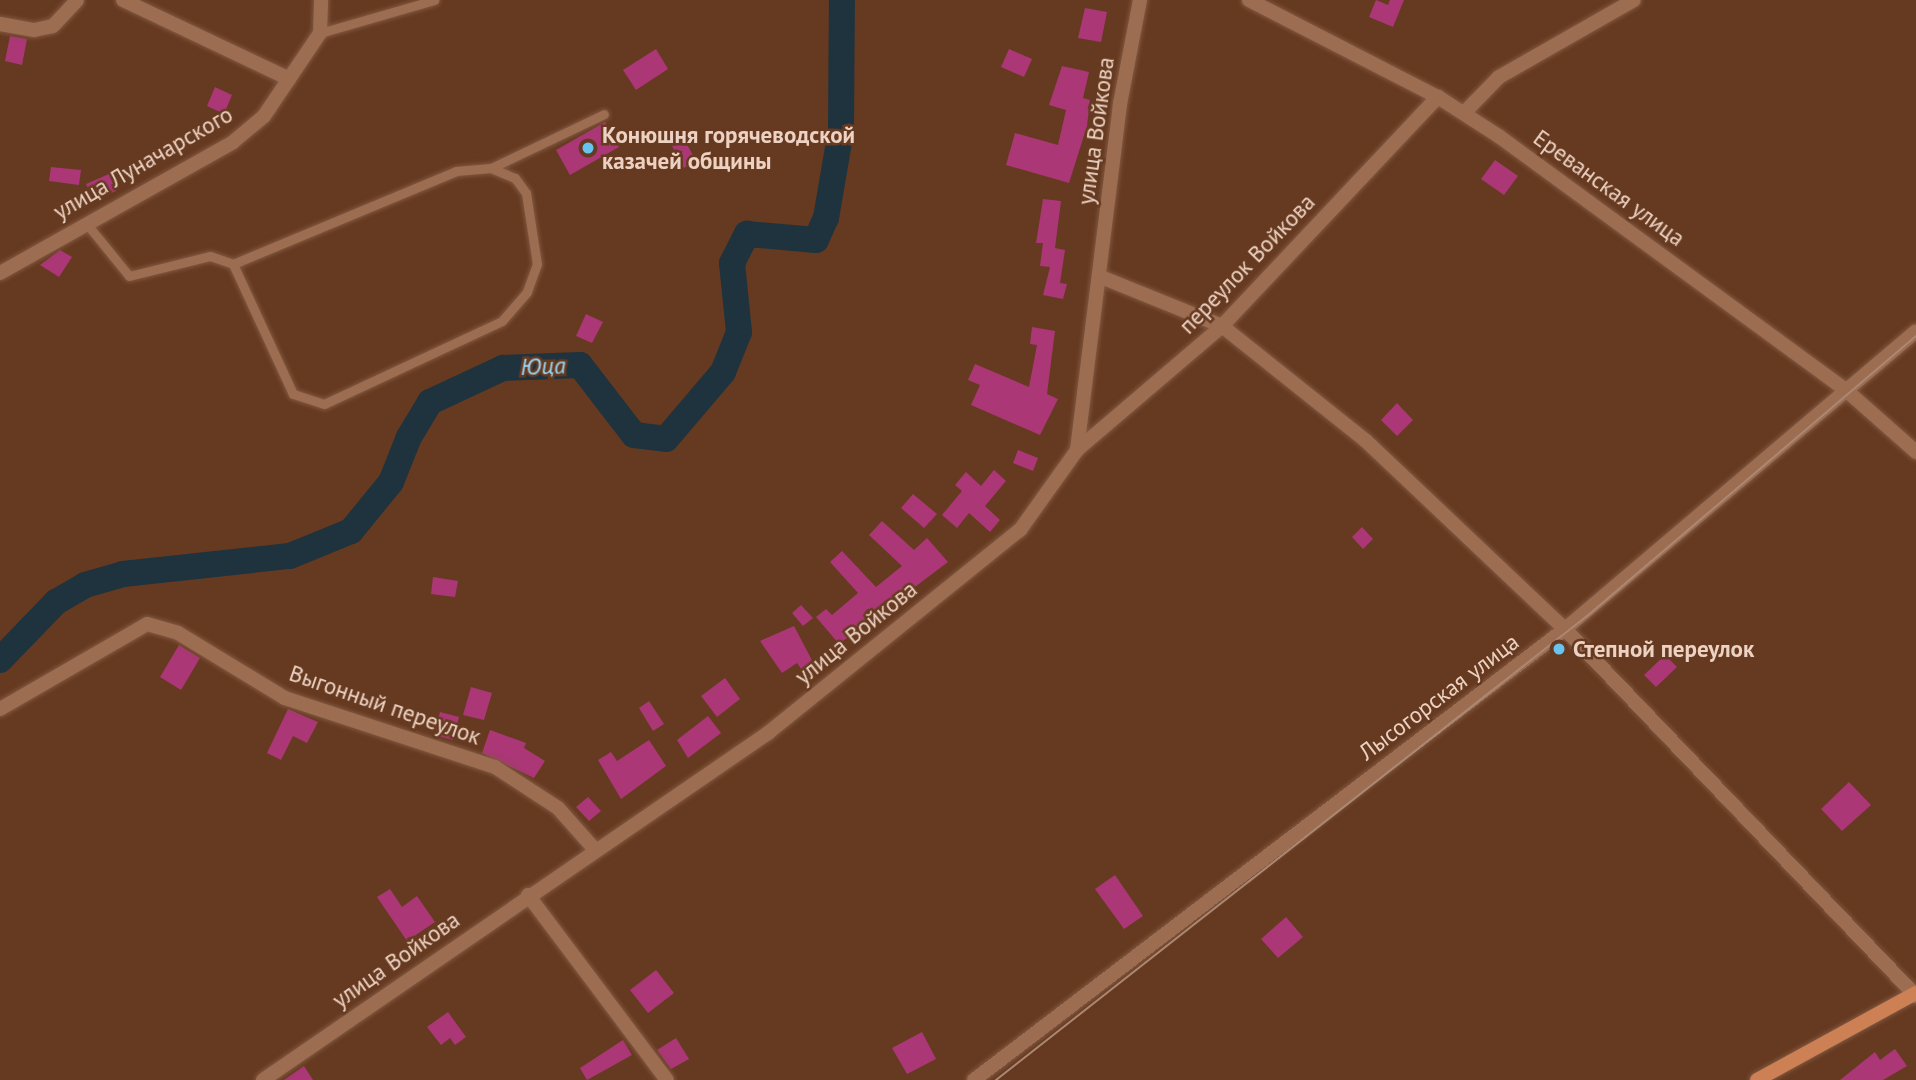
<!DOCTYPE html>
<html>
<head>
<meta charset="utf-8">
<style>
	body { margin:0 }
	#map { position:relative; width:1916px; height:1080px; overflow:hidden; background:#663a20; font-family:"PT Sans",sans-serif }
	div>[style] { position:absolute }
	.river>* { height:26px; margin:-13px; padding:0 13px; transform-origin:13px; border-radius:13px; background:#1e333e }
	.building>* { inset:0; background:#ab3776 }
	.roads { filter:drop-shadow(0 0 2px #815841) drop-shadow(0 0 2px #815841) }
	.service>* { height:9px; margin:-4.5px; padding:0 4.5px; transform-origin:4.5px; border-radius:4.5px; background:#9d6d51 }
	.minor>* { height:14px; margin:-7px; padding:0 7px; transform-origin:7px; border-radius:7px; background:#9d6d51 }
	.secondary>* { height:14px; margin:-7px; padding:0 7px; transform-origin:7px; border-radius:7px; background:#cc8054 }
	.tram>* { height:2px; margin:-1px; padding:0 1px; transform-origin:1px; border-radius:1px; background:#ab8873 }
	.dots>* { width:19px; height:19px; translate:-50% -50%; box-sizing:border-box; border:4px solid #663a20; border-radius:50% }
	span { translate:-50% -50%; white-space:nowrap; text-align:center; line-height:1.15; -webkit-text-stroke:5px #663a20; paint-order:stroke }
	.street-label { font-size:23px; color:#edd2c3 }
	.poi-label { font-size:23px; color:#edd2c3; font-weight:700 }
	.left { translate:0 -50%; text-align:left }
	.water-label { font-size:24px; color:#9ad9f9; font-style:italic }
</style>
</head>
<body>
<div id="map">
	<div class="river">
		<div style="left:0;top:660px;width:81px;rotate:-46deg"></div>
		<div style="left:56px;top:602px;width:34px;rotate:-30deg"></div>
		<div style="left:85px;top:585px;width:40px;rotate:-16deg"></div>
		<div style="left:123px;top:574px;width:168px;rotate:-6.2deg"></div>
		<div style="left:290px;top:556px;width:66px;rotate:-22.3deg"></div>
		<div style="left:351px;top:531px;width:63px;rotate:-50.8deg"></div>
		<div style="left:391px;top:482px;width:48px;rotate:-68.2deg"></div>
		<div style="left:409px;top:437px;width:41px;rotate:-59deg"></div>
		<div style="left:430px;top:402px;width:81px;rotate:-25deg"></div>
		<div style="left:503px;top:368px;width:77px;rotate:-2.2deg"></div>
		<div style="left:580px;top:365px;width:88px;rotate:52.4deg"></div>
		<div style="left:634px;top:435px;width:32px;rotate:7deg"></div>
		<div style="left:666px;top:439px;width:88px;rotate:-49.6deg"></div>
		<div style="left:723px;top:372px;width:43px;rotate:-68.2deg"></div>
		<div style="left:739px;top:332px;width:69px;rotate:-95.8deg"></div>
		<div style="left:732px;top:263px;width:33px;rotate:-63deg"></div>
		<div style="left:747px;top:234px;width:69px;rotate:5deg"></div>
		<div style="left:816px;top:240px;width:24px;rotate:-66deg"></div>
		<div style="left:826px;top:218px;width:89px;rotate:-80.3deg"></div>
		<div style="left:841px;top:130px;width:130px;rotate:-89.6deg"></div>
	</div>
	<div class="building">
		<div style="clip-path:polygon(1376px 0,1388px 5px,1390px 0,1404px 0,1393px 27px,1369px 17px)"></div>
		<div style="clip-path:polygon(1085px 8px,1107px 12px,1101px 42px,1078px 38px)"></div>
		<div style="clip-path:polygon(10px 36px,27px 39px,22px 65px,5px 61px)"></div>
		<div style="clip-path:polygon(656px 49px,668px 69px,636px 90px,623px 70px)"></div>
		<div style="clip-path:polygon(1009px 49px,1032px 59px,1024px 77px,1001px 67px)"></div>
		<div style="clip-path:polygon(1062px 66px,1089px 72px,1083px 98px,1090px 100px,1087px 126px,1069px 183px,1006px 165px,1015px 133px,1058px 145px,1066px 110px,1049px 105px)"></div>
		<div style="clip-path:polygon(215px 87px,232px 95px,224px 114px,207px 106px)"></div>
		<div style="clip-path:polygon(605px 122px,619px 147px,570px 175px,556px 150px)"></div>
		<div style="clip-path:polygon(684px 139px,696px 161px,684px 168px,672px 146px)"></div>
		<div style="clip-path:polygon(1495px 160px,1518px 176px,1504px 195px,1481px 179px)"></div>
		<div style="clip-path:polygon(51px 167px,81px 170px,79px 185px,49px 181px)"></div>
		<div style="clip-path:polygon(109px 174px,116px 191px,93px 201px,86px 184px)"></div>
		<div style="clip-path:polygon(1043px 199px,1061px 201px,1055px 248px,1065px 250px,1060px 283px,1067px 284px,1063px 299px,1043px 295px,1050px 267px,1040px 266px,1043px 243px,1036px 243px)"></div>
		<div style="clip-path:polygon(60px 250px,72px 257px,59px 277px,40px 265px)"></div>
		<div style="clip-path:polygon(586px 314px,603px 322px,592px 343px,576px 336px)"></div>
		<div style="clip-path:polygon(1032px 327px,1055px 331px,1047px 394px,1058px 399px,1040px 435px,971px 405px,980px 385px,968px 380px,975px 364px,1029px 387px,1037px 345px,1030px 344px)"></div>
		<div style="clip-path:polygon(1397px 403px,1413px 420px,1397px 436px,1381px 420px)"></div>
		<div style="clip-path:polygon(1018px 450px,1038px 458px,1033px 471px,1013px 463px)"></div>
		<div style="clip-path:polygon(994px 470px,1006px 481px,985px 506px,1000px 520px,990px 532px,969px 513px,957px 528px,942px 515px,962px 491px,955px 485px,966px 472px,981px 486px)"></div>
		<div style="clip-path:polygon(913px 494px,937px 514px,924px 528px,901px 508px)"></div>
		<div style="clip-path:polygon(882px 521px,914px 550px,927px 538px,948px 562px,839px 644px,816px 617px,826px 609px,832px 615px,858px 593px,830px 562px,842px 551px,876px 587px,902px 566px,869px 535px)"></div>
		<div style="clip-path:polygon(1362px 527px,1373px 539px,1363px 549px,1352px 537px)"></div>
		<div style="clip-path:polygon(433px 577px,458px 581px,455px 597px,431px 594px)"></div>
		<div style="clip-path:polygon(801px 605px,813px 618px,803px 626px,792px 613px)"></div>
		<div style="clip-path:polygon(794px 626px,815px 666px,804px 673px,797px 663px,782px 673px,760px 641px)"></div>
		<div style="clip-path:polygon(179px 645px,200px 658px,181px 690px,160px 677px)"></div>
		<div style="clip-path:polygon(1665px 655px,1677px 667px,1656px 687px,1644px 675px)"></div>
		<div style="clip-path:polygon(725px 678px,740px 699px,717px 717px,701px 696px)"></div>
		<div style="clip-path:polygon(471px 687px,492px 693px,484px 720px,463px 715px)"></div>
		<div style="clip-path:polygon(649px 701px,664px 724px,653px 731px,639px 708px)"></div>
		<div style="clip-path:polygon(288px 709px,318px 722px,307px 743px,293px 736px,281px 760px,267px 753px)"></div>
		<div style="clip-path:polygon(440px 712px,459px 717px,453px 740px,434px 735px)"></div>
		<div style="clip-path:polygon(708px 716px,721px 733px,688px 758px,677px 740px)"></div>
		<div style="clip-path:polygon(490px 730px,526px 743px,524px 748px,545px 761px,534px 778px,482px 753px)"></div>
		<div style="clip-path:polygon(649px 740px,666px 766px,621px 799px,598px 760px,611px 752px,617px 761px)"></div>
		<div style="clip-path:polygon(1849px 782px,1871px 805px,1842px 831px,1821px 809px)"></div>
		<div style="clip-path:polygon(588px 797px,601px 811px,589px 821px,576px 807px)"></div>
		<div style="clip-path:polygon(1115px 875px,1143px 916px,1124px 929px,1095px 889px)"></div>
		<div style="clip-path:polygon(390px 889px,402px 907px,417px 896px,435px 922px,407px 941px,377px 897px)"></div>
		<div style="clip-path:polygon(1286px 917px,1303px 937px,1278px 958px,1261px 939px)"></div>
		<div style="clip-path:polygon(656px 970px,674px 993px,648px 1013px,630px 990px)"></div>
		<div style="clip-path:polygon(448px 1012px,466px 1037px,455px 1045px,450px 1038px,441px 1045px,427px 1027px)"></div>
		<div style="clip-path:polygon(922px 1032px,936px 1059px,907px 1074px,892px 1048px)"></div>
		<div style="clip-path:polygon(676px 1038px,689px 1059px,671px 1069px,657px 1050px)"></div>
		<div style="clip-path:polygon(623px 1040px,632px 1055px,587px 1080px,580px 1068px)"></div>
		<div style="clip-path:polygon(1895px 1049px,1907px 1066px,1883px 1080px,1840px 1080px,1875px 1052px,1880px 1060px)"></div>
		<div style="clip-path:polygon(304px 1066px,313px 1080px,284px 1080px)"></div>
	</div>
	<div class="roads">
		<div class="service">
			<div style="left:320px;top:33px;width:119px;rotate:-16.1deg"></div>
			<div style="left:491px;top:168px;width:125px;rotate:-25.5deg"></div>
			<div style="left:86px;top:223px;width:68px;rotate:50.9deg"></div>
			<div style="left:129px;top:276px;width:83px;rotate:-13.9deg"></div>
			<div style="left:210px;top:256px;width:24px;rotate:19deg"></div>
			<div style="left:233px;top:264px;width:242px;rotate:-22.6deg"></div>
			<div style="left:456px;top:171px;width:35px;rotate:-5deg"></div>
			<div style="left:491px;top:168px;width:26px;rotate:23deg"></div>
			<div style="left:515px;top:178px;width:19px;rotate:54deg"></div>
			<div style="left:526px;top:193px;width:72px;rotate:81.2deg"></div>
			<div style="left:537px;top:264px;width:30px;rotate:110deg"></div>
			<div style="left:527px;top:292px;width:38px;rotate:131deg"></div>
			<div style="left:502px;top:321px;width:196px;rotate:155deg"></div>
			<div style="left:324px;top:404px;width:33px;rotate:-162deg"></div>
			<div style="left:293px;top:394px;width:143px;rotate:-114.8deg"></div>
		</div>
		<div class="minor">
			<div style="left:123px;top:0;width:184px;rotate:25.4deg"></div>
			<div style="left:1249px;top:0;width:212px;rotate:27.2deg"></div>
			<div style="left:1438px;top:97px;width:74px;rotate:32.8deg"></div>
			<div style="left:1500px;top:137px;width:431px;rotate:36.2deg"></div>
			<div style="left:1848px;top:392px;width:91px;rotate:41.4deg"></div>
			<div style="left:0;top:24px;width:35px;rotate:10deg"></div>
			<div style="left:34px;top:30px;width:19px;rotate:-12deg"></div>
			<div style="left:53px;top:26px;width:35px;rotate:-47deg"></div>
			<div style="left:1464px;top:113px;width:50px;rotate:-45.8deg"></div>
			<div style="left:1499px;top:77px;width:155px;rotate:-29.7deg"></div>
			<div style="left:0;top:273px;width:267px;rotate:-29.3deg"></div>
			<div style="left:233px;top:142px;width:40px;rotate:-40deg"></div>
			<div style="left:264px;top:116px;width:100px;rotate:-56deg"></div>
			<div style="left:320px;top:33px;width:33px;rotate:-88deg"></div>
			<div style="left:1101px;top:277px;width:131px;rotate:22deg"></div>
			<div style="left:1222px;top:326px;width:184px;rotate:38.6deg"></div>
			<div style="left:1366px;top:441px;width:274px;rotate:43.4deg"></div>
			<div style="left:1565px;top:629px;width:508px;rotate:46.28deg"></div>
			<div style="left:1077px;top:450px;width:191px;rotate:-40.5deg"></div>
			<div style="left:1222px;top:326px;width:315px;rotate:-46.7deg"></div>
			<div style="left:0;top:709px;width:170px;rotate:-30deg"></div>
			<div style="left:147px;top:624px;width:32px;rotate:16deg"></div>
			<div style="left:178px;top:633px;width:125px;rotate:31.3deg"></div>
			<div style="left:285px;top:698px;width:221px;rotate:18.2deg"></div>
			<div style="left:495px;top:767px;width:75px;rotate:33.1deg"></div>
			<div style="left:558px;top:808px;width:57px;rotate:48.5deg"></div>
			<div style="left:528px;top:895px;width:231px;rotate:53.1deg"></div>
			<div style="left:263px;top:1080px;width:613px;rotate:-34.49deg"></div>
			<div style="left:768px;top:733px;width:324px;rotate:-38.9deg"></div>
			<div style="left:1020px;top:530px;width:98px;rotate:-54.5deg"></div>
			<div style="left:1077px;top:450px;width:349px;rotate:-82.9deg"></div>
			<div style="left:1120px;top:104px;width:106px;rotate:-79.1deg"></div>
			<div style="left:974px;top:1080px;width:743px;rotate:-37.35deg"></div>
			<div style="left:1565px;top:629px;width:460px;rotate:-40.3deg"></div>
		</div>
		<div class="secondary">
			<div style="left:1757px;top:1080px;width:181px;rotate:-28.7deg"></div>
		</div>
	</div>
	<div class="tram">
		<div style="left:996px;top:1080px;width:751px;rotate:-38.14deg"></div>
		<div style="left:1587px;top:616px;width:432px;rotate:-40.4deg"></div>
	</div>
	<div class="dots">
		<div style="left:588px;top:148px;background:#67c4ef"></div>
		<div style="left:1559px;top:649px;background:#67c4ef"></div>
	</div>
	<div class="street-label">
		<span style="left:1096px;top:131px;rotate:-82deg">улица Войкова</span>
		<span style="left:143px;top:163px;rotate:-30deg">улица Луначарского</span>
		<span style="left:1609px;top:188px;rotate:36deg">Ереванская улица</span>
		<span style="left:1247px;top:264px;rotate:-46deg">переулок Войкова</span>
		<span style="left:856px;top:633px;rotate:-39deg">улица Войкова</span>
		<span style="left:1439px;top:697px;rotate:-37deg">Лысогорская улица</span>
		<span style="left:385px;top:705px;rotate:19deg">Выгонный переулок</span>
		<span style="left:396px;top:960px;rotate:-35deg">улица Войкова</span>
	</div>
	<div class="poi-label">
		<span class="left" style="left:602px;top:148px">Конюшня горячеводской<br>казачей общины</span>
		<span class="left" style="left:1573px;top:649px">Степной переулок</span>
	</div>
	<div class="water-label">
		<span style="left:543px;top:366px;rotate:-2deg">Юца</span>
	</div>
</div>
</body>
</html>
